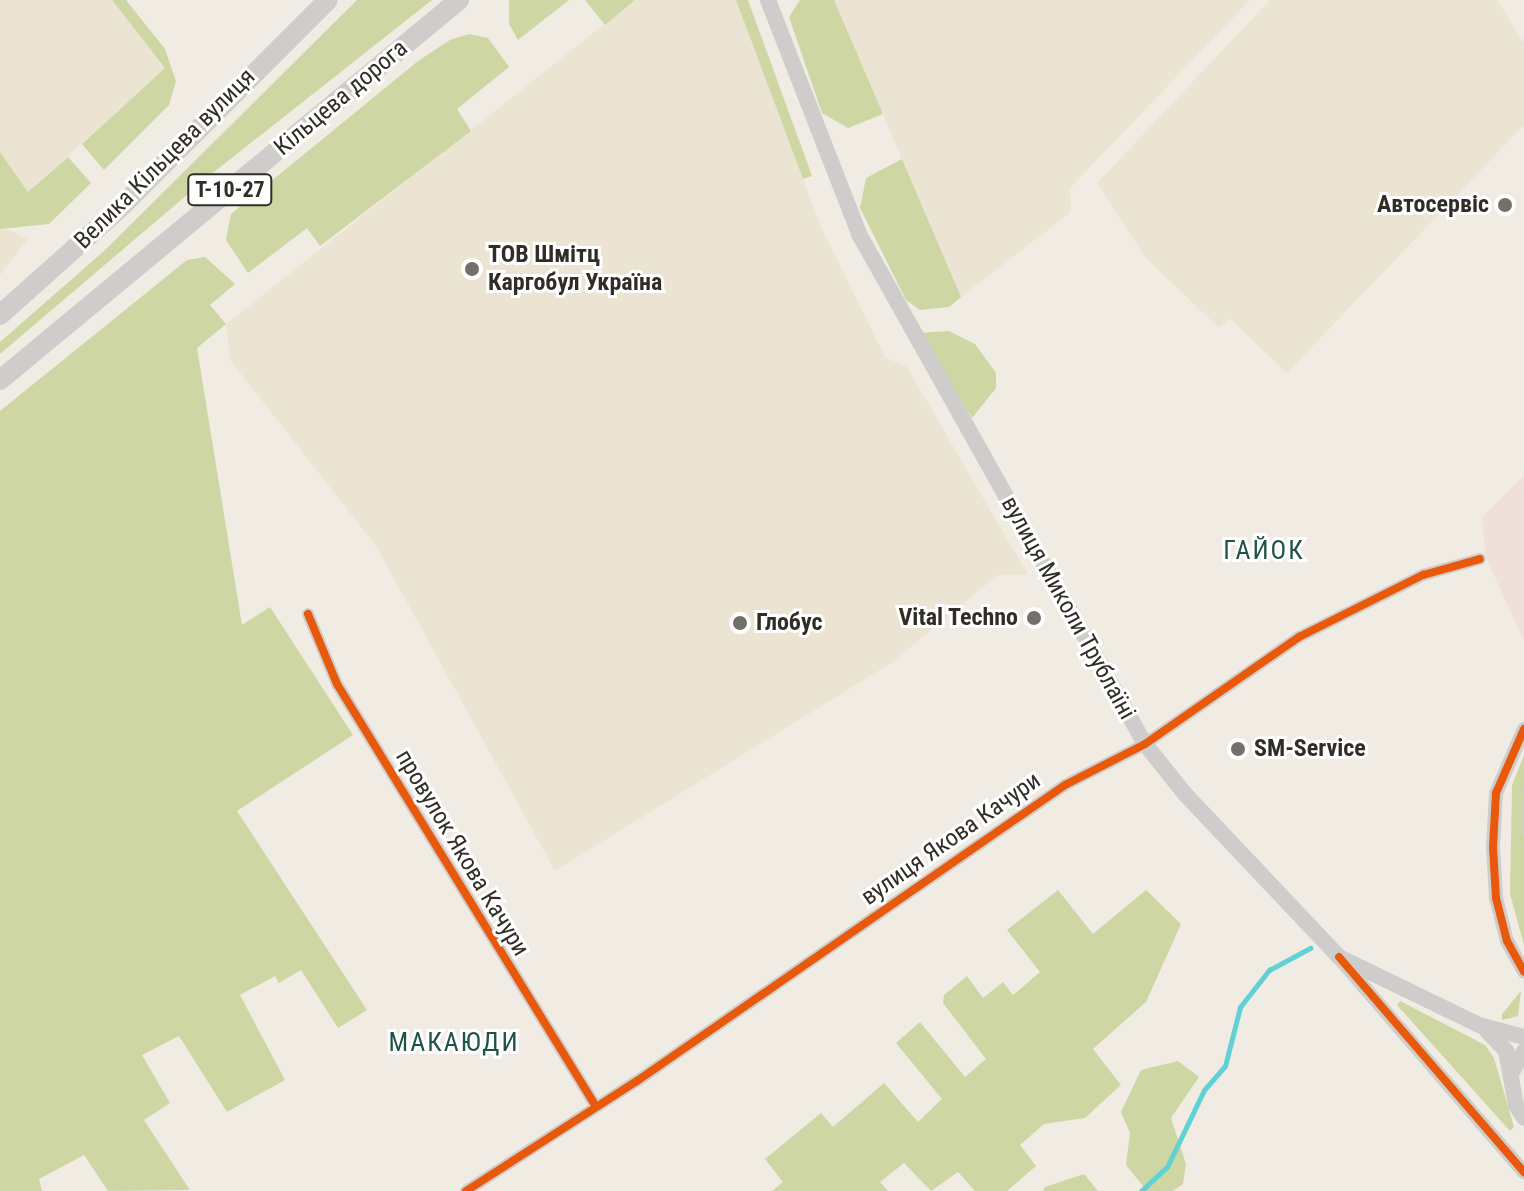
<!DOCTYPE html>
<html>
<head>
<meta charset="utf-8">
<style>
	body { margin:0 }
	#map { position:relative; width:1524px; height:1191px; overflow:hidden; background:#f0ece3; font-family:"Roboto Condensed",sans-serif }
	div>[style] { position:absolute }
	.built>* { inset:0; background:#ebe4d3 }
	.medical>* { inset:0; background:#f0e0da }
	.green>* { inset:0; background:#ced7a3 }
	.stream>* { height:5px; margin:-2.5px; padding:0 2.5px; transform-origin:2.5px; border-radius:2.5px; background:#60d1d4 }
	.minor>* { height:12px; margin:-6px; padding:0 6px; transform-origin:6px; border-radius:6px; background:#cecdcb }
	.tertiary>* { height:14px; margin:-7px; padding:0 7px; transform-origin:7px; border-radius:7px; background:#cecdcb }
	.secondary>* { height:16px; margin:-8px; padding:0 8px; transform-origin:8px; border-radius:8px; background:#cecdcb }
	.trunk>* { height:20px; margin:-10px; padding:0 10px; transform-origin:10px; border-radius:10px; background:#cecdcb }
	.tram>* { height:2px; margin:-1px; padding:0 1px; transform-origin:1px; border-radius:1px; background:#d2d1cf }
	.cycleway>* { height:8px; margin:-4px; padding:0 4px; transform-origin:4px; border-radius:4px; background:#e8590c }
	.dots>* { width:22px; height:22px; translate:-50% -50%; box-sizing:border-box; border:4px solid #fff; border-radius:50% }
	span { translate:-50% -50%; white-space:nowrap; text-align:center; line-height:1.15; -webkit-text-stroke:6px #fff; paint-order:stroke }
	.shield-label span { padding:2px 6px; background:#fff; border:2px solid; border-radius:6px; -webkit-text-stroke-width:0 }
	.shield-label { font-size:22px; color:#302d27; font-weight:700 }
	.street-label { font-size:24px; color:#302d27 }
	.poi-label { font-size:24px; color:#302d27; font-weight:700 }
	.right { translate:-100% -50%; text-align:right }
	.left { translate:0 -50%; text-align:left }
	.neighbourhood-label { font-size:26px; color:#205345; letter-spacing:2px }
</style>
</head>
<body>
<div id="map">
	<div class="built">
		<div style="clip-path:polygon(0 0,112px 0,165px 68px,28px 192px,0 152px)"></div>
		<div style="clip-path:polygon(635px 0,736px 0,821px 227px,885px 357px,907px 367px,1028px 575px,998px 575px,891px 663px,555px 871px,376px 546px,230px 360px,226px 324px)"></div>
		<div style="clip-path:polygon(834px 0,1250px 0,1070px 188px,1071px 212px,961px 297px)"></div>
		<div style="clip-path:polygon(1270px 0,1497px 0,1524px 43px,1524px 125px,1287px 373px,1229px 318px,1219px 328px,1145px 257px,1097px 183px)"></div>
		<div style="clip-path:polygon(0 226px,28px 239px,0 275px)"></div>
	</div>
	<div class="medical">
		<div style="clip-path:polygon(1524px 475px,1524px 641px,1486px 558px,1482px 517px)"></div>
	</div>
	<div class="green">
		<div style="clip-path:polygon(112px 0,126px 0,165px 49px,176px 81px,169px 105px,104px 170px,82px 144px,165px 68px)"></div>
		<div style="clip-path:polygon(357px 0,432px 0,214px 172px,0 354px,0 342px,104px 251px)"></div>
		<div style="clip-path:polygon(509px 0,569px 0,518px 40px,509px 24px)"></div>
		<div style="clip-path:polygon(585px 0,635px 0,605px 25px)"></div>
		<div style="clip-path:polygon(736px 0,748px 0,812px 176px,803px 179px)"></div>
		<div style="clip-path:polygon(800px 0,834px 0,883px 114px,848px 128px,822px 113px,789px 17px)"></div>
		<div style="clip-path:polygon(469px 34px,488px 38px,509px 67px,457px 109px,471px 131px,320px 246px,307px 228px,248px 273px,226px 240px,231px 214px,418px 61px,450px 40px)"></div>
		<div style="clip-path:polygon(0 152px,28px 192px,68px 157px,91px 183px,49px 224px,0 229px)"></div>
		<div style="clip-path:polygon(902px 159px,961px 297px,949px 307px,920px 310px,906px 300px,860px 208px,866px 178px)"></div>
		<div style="clip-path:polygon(205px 257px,235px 284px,210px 305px,226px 324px,197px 348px,242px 625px,270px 607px,353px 735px,237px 811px,367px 1010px,338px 1028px,301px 970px,279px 983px,275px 976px,240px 995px,285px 1080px,227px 1112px,179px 1036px,142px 1055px,170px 1103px,144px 1120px,190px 1190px,108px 1191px,84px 1155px,39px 1179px,42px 1191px,0 1191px,0 411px,187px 260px)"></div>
		<div style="clip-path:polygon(949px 331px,975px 344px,996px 373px,996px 388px,972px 418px,919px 333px)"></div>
		<div style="clip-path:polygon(1524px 755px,1524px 945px,1510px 894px,1512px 785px)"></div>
		<div style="clip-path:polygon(1058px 890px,1093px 934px,1146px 890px,1181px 924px,1146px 1002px,1093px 1049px,1121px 1085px,1085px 1118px,1044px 1124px,1020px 1145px,1036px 1166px,1007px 1191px,975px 1191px,958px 1172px,931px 1191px,904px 1163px,880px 1182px,888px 1191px,772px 1191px,783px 1182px,765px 1159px,821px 1113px,833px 1127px,884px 1083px,918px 1122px,942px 1099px,896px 1043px,920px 1022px,965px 1077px,986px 1059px,943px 1003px,944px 995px,967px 976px,983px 998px,1003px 982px,1013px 995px,1040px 972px,1007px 930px)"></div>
		<div style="clip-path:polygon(1521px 991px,1518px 1016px,1502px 1020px,1502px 1014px)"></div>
		<div style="clip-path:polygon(1400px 1001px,1485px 1045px,1494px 1058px,1514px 1127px,1510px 1131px,1397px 1005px)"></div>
		<div style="clip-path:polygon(1178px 1061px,1199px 1077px,1171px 1118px,1186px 1164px,1183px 1184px,1173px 1191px,1147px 1191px,1126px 1165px,1130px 1133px,1121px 1112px,1141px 1070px)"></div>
		<div style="clip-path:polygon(1084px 1174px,1098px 1191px,1043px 1191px,1045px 1187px)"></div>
	</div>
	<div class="stream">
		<div style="left:1141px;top:1191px;width:35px;rotate:-43deg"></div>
		<div style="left:1167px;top:1167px;width:85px;rotate:-64.3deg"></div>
		<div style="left:1204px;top:1090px;width:32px;rotate:-49deg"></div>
		<div style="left:1225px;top:1066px;width:61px;rotate:-75.7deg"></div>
		<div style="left:1240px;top:1007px;width:47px;rotate:-51.9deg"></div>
		<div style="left:1269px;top:970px;width:47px;rotate:-28.2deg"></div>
	</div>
	<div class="minor">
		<div style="left:308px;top:614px;width:76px;rotate:67.5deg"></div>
		<div style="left:337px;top:684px;width:494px;rotate:58.5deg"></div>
		<div style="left:466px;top:1191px;width:203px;rotate:-32.8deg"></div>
		<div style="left:637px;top:1081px;width:520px;rotate:-34.67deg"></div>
		<div style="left:1065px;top:785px;width:90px;rotate:-27.1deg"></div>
		<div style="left:1145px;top:744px;width:188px;rotate:-34.8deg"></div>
		<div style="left:1299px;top:637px;width:139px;rotate:-26.6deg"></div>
		<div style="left:1423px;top:575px;width:59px;rotate:-15.7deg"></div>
	</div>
	<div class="tertiary">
		<div style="left:1524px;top:729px;width:70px;rotate:113.6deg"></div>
		<div style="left:1496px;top:793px;width:54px;rotate:93.2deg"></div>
		<div style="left:1493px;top:847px;width:51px;rotate:86.6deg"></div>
		<div style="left:1496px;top:898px;width:44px;rotate:75.7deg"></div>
		<div style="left:1507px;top:941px;width:35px;rotate:61deg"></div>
		<div style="left:1339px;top:958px;width:283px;rotate:49.2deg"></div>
	</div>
	<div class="secondary">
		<div style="left:768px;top:0;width:251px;rotate:68.7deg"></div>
		<div style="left:859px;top:234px;width:585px;rotate:60.72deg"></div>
		<div style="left:1145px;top:744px;width:64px;rotate:51.3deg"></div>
		<div style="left:1185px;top:794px;width:224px;rotate:46.6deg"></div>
		<div style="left:1339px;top:957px;width:156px;rotate:25.9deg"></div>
		<div style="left:1479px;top:1025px;width:47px;rotate:14.9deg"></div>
		<div style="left:1487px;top:1031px;width:28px;rotate:46deg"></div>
		<div style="left:1506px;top:1051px;width:55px;rotate:79.5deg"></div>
		<div style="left:1516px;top:1105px;width:15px;rotate:58deg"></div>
		<div style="left:1512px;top:1072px;width:24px;rotate:-60deg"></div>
	</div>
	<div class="trunk">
		<div style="left:0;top:315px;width:164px;rotate:-41.8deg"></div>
		<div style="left:122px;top:206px;width:291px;rotate:-45deg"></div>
		<div style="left:0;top:380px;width:596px;rotate:-39.62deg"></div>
	</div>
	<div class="tram">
		<div style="left:1524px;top:786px;width:50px;rotate:90deg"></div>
	</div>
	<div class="cycleway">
		<div style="left:308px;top:614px;width:76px;rotate:67.5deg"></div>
		<div style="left:337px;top:684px;width:494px;rotate:58.5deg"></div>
		<div style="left:1524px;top:729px;width:70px;rotate:113.6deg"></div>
		<div style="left:1496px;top:793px;width:54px;rotate:93.2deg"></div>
		<div style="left:1493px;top:847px;width:51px;rotate:86.6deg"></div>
		<div style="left:1496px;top:898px;width:44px;rotate:75.7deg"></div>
		<div style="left:1507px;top:941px;width:35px;rotate:61deg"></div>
		<div style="left:1339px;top:957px;width:284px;rotate:49.3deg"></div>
		<div style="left:466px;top:1191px;width:203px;rotate:-32.8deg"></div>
		<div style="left:637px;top:1081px;width:520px;rotate:-34.67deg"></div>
		<div style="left:1065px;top:785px;width:90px;rotate:-27.1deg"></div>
		<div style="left:1145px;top:744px;width:188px;rotate:-34.8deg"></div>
		<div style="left:1299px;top:637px;width:139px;rotate:-26.6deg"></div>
		<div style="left:1423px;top:575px;width:59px;rotate:-15.7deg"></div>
	</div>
	<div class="dots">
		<div style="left:1505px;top:205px;background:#737069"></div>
		<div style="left:472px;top:269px;background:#737069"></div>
		<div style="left:1034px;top:618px;background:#737069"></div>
		<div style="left:740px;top:623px;background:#737069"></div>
		<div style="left:1238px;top:749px;background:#737069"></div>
	</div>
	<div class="shield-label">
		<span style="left:230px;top:190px">Т-10-27</span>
	</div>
	<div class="street-label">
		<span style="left:341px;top:98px;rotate:-40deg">Кільцева дорога</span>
		<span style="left:165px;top:159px;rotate:-45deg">Велика Кільцева вулиця</span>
		<span style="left:1068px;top:608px;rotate:61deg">вулиця Миколи Трублаїні</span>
		<span style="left:951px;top:839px;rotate:-35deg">вулиця Якова Качури</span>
		<span style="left:462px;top:853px;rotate:59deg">провулок Якова Качури</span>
	</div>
	<div class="poi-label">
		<span class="right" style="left:1489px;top:205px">Автосервіс</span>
		<span class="left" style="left:488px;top:269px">ТОВ Шмітц<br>Каргобул Україна</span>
		<span class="right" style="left:1018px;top:618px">Vital Techno</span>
		<span class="left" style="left:756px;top:623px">Глобус</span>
		<span class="left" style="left:1254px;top:749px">SM-Service</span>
	</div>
	<div class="neighbourhood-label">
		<span style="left:1264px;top:551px">ГАЙОК</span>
		<span style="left:454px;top:1043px">МАКАЮДИ</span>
	</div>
</div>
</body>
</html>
